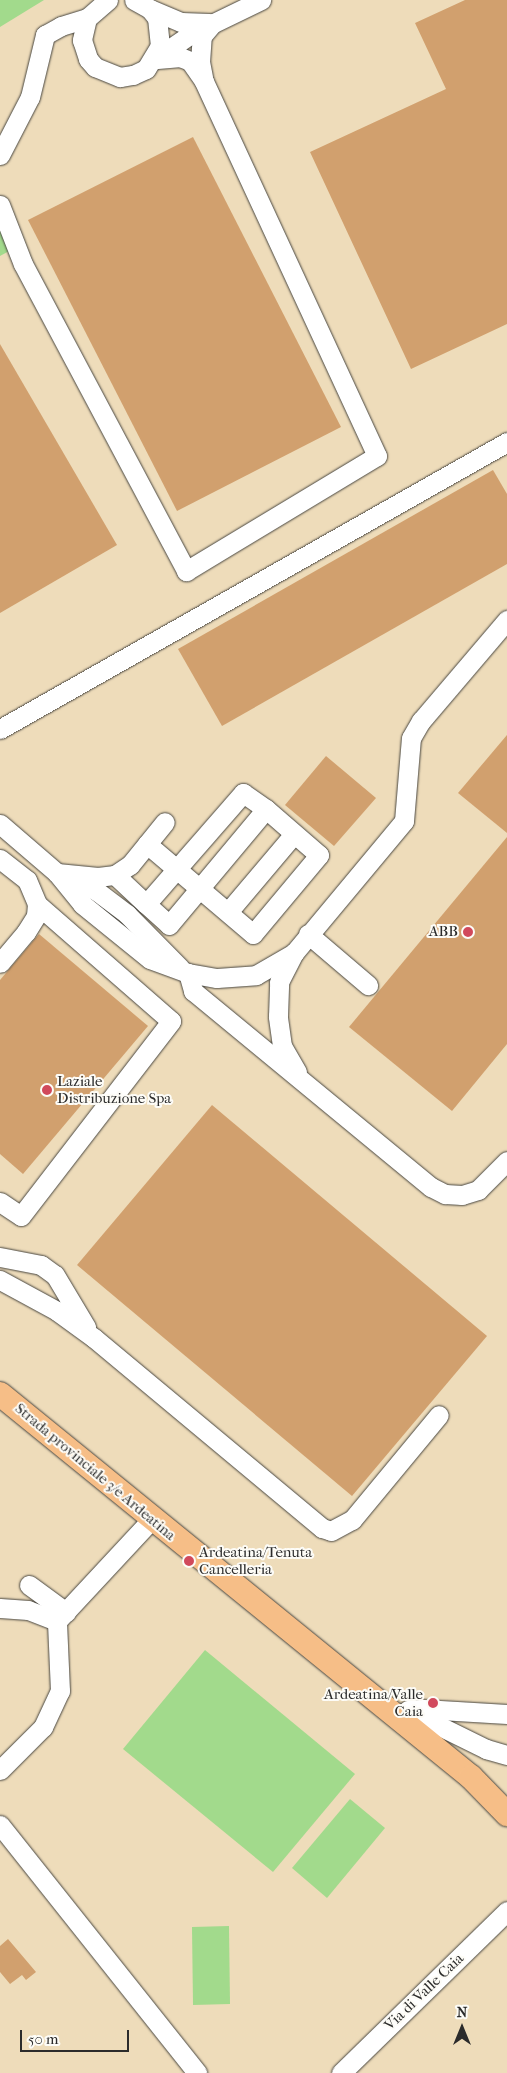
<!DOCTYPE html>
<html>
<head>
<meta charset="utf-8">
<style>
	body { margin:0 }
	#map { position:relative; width:507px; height:2073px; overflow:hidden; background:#eedcba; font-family:"IM FELL French Canon",serif }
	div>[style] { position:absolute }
	.green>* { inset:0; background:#a2da8c }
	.building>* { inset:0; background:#d1a06e }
	.roads { filter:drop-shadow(0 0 1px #484640) drop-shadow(0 0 1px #484640) }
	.minor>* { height:19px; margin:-9.5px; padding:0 9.5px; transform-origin:9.5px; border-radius:9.5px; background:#fff }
	.major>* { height:24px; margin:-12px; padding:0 12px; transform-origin:12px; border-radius:12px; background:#f6be87 }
	.dots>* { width:14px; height:14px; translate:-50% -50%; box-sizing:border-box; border:2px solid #fdfcf7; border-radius:50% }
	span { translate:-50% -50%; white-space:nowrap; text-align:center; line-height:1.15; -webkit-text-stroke:4px #fdfcf7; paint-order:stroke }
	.poi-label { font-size:15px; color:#2b2b2b }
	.right { translate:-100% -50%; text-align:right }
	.left { translate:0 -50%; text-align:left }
	.street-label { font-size:15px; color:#2b2b2b }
	.north { position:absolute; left:437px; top:2003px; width:50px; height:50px; -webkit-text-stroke:4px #fdfcf7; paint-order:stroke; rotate:0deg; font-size:14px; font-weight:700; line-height:20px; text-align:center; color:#2b2b2b }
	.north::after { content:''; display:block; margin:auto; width:18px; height:22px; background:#2b2b2b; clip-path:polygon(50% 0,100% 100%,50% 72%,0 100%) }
	.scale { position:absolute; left:20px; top:2030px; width:109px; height:22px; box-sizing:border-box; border:2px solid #2b2b2b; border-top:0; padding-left:6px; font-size:15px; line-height:18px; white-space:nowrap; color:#2b2b2b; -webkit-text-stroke:4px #fdfcf7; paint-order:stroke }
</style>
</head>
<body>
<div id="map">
	<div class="green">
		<div style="clip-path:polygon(0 0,44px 0,0 27px)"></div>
		<div style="clip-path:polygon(0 228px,11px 250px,0 256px)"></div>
		<div style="clip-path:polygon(205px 1650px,355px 1774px,273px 1872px,123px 1749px)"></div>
		<div style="clip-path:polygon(350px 1799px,385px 1828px,327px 1898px,292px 1868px)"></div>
		<div style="clip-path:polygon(229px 1926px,230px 2004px,193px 2005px,192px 1927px)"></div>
	</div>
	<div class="building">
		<div style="clip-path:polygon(465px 0,507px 0,507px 324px,411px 369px,310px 152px,446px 89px,415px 23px)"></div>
		<div style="clip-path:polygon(193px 137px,341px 427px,177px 511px,28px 220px)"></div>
		<div style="clip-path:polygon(0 344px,117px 545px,0 613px)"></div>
		<div style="clip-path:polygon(493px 470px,507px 494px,507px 564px,222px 726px,178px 649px)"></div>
		<div style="clip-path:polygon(507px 735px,507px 833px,458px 793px)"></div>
		<div style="clip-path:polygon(326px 756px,376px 798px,334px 846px,285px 805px)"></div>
		<div style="clip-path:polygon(507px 837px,507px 1044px,452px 1111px,349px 1027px)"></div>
		<div style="clip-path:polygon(39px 934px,148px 1026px,23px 1174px,0 1154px,0 980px)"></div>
		<div style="clip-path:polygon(212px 1105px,487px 1336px,352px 1496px,77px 1265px)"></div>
		<div style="clip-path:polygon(8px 1939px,36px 1972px,26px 1980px,22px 1975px,10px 1984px,0 1972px,0 1946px)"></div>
	</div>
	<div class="roads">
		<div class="minor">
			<div style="left:108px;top:0;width:28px;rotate:139deg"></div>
			<div style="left:87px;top:18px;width:23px;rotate:103deg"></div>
			<div style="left:82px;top:40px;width:20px;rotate:72deg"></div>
			<div style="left:88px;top:59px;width:11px;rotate:49deg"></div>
			<div style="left:95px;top:67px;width:27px;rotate:22deg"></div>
			<div style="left:120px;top:77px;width:13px;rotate:-9deg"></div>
			<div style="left:133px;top:75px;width:14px;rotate:-25deg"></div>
			<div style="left:146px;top:69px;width:27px;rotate:-59deg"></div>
			<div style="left:160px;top:46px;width:28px;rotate:-96deg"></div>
			<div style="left:157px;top:18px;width:11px;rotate:-128deg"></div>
			<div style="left:150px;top:9px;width:18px;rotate:-151deg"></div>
			<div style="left:150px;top:9px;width:34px;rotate:23deg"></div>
			<div style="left:181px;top:22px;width:28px;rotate:2deg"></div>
			<div style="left:156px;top:58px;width:42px;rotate:-34.4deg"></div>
			<div style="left:191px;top:34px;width:78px;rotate:-25.9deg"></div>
			<div style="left:203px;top:77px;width:15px;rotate:-101deg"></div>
			<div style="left:200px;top:62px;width:26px;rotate:-86deg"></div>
			<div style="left:202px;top:36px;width:17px;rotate:-50deg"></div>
			<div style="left:0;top:155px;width:65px;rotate:-62.7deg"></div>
			<div style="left:30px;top:97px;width:64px;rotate:-76.4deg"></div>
			<div style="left:45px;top:35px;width:18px;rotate:-29deg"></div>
			<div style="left:61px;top:26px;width:27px;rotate:-17deg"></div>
			<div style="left:0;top:205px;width:63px;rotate:68.7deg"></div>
			<div style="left:23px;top:264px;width:348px;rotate:62deg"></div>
			<div style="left:186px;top:571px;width:223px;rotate:-31.1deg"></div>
			<div style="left:377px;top:456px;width:413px;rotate:-114.8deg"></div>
			<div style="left:204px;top:81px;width:24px;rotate:-125deg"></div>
			<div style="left:190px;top:61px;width:11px;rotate:-158deg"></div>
			<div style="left:180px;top:57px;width:25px;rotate:175deg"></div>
			<div style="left:0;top:729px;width:583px;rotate:-29.51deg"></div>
			<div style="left:0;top:824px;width:75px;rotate:40.7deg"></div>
			<div style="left:57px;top:873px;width:41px;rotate:5.6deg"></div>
			<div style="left:98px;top:877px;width:17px;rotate:-7deg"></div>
			<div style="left:115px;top:875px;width:18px;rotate:-34deg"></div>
			<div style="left:130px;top:865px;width:55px;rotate:-50.9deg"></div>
			<div style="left:147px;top:844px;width:139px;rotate:40.3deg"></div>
			<div style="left:253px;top:934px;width:103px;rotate:-50.1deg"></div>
			<div style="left:319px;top:855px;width:70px;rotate:-139deg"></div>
			<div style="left:0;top:859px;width:34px;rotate:38deg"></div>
			<div style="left:27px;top:880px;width:26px;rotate:67deg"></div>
			<div style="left:37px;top:904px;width:12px;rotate:95deg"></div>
			<div style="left:36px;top:916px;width:19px;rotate:122deg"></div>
			<div style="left:26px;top:932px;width:40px;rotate:130deg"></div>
			<div style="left:115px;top:875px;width:42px;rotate:43.1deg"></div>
			<div style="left:146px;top:904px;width:31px;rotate:42deg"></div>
			<div style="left:169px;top:925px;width:151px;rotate:-50.1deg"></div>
			<div style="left:266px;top:809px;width:28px;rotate:-145deg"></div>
			<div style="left:243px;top:793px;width:147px;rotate:131.1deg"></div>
			<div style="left:228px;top:912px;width:102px;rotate:-49.8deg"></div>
			<div style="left:308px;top:934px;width:79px;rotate:40.4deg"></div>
			<div style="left:180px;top:968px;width:76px;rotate:-134.5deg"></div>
			<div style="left:127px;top:914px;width:40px;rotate:-143deg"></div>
			<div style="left:95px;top:890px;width:42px;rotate:-155.9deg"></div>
			<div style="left:57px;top:873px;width:40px;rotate:51deg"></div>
			<div style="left:82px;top:904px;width:87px;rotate:39deg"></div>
			<div style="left:150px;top:959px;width:40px;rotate:20.2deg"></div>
			<div style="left:188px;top:973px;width:19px;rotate:74deg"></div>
			<div style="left:193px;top:991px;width:308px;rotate:39.5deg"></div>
			<div style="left:431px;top:1187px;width:16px;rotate:27deg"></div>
			<div style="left:445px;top:1194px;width:17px;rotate:3deg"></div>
			<div style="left:462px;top:1195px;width:17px;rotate:-17deg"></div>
			<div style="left:478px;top:1190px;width:41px;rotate:-45deg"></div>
			<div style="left:188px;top:973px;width:29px;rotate:10deg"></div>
			<div style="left:217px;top:978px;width:39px;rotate:-4deg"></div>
			<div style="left:256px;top:975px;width:44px;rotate:-30.1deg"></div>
			<div style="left:297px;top:1072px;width:30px;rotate:-120deg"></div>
			<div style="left:282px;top:1046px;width:30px;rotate:-98deg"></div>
			<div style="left:278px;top:1016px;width:34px;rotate:-88deg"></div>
			<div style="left:279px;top:982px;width:33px;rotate:-63deg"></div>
			<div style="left:294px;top:953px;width:172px;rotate:-50.2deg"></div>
			<div style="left:404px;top:821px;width:83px;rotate:-85.2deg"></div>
			<div style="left:411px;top:738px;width:20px;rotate:-60deg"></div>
			<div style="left:421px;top:721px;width:133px;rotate:-49.6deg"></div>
			<div style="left:0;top:1202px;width:25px;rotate:34deg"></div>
			<div style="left:21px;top:1216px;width:246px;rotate:-52.4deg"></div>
			<div style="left:171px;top:1021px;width:178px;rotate:-138.9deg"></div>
			<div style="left:0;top:1257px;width:42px;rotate:11deg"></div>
			<div style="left:41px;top:1265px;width:17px;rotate:36deg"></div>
			<div style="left:55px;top:1275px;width:61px;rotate:59.2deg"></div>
			<div style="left:0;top:1280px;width:65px;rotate:28.5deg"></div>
			<div style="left:57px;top:1311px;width:46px;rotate:36.1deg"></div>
			<div style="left:94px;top:1338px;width:297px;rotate:39.8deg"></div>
			<div style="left:322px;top:1528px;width:9px;rotate:18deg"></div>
			<div style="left:331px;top:1531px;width:24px;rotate:-28deg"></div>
			<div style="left:352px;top:1520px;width:136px;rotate:-50.4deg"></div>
			<div style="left:29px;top:1585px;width:46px;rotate:36.1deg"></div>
			<div style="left:0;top:1608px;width:28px;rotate:4deg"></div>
			<div style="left:28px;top:1610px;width:31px;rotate:21deg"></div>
			<div style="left:57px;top:1621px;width:138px;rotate:-47.1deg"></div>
			<div style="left:409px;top:1711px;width:86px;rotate:26.3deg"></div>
			<div style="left:486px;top:1749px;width:22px;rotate:16deg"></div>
			<div style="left:398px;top:1720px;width:14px;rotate:-45deg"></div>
			<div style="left:408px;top:1710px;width:15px;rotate:-4deg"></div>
			<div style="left:423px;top:1709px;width:84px;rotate:3.4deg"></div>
			<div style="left:0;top:1770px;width:61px;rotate:-45deg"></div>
			<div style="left:43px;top:1727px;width:40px;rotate:-65deg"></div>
			<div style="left:60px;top:1691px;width:70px;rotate:-92.5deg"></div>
			<div style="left:0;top:1825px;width:317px;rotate:51.5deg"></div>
			<div style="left:341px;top:2073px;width:232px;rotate:-44.3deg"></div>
		</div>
		<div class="major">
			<div style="left:0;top:1394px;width:607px;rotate:39.12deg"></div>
			<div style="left:471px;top:1777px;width:52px;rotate:45.8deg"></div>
		</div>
	</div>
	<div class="dots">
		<div style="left:468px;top:932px;background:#d1495b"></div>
		<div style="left:47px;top:1090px;background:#d1495b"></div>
		<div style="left:189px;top:1561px;background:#d1495b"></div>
		<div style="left:433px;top:1703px;background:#d1495b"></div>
	</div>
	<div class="poi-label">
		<span class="right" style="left:458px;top:932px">ABB</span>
		<span class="left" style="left:57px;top:1090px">Laziale<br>Distribuzione Spa</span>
		<span class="left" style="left:199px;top:1561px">Ardeatina/Tenuta<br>Cancelleria</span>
		<span class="right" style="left:423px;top:1703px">Ardeatina/Valle<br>Caia</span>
	</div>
	<div class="street-label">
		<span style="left:95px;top:1472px;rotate:40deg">Strada provinciale 3/e Ardeatina</span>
		<span style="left:424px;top:1992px;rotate:-44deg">Via di Valle Caia</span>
	</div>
	<div class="north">N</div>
	<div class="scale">50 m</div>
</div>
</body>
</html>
